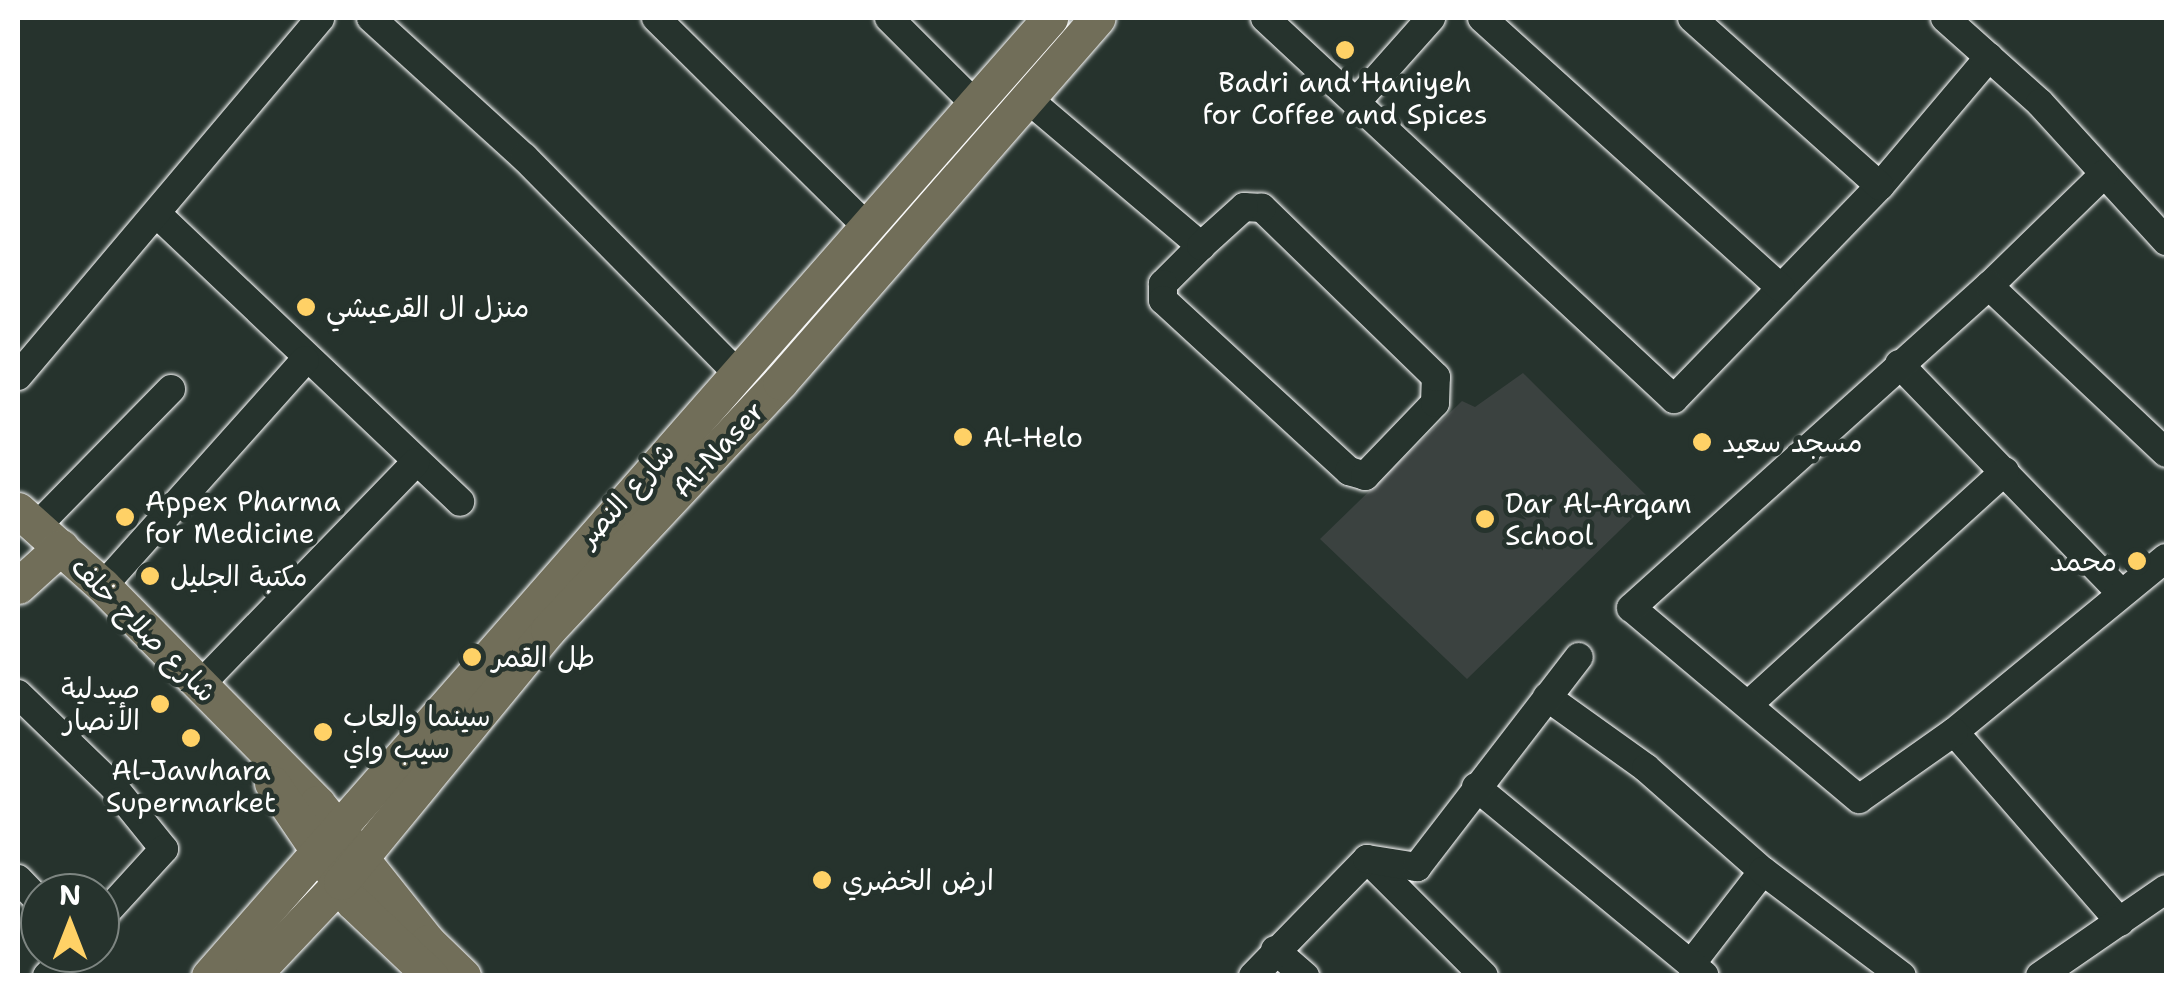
<!DOCTYPE html>
<html>
<head>
<meta charset="utf-8">
<style>
	body { margin:0 }
	#map { position:relative; width:2184px; height:993px; overflow:hidden; background:#26332d; font-family:"Shantell Sans","Playpen Sans Arabic",sans-serif }
	div>[style] { position:absolute }
	.built>* { inset:0; background:#3b4240 }
	.roads { filter:drop-shadow(0 0 2px #fff) drop-shadow(0 0 2px #fff) }
	.minor>* { height:28px; margin:-14px; padding:0 14px; transform-origin:14px; border-radius:14px; background:#26332d }
	.major>* { height:35px; margin:-17.5px; padding:0 17.5px; transform-origin:17.5px; border-radius:17.5px; background:#716e59 }
	.dots>* { width:28px; height:28px; translate:-50% -50%; box-sizing:border-box; border:5px solid #26332d; border-radius:50% }
	span { translate:-50% -50%; white-space:nowrap; text-align:center; line-height:1.15; -webkit-text-stroke:9px #26332d; paint-order:stroke }
	.poi-label { font-size:28px; color:#fff }
	.left { translate:0 -50%; text-align:left }
	.right { translate:-100% -50%; text-align:right }
	.street-label { font-size:28px; color:#fff }
	.frame { position:absolute; inset:0; border:20px solid #fff; pointer-events:none }
	.north { position:absolute; left:20px; top:873px; width:100px; height:100px; box-sizing:border-box; background:#26332d; border:2px solid #7d8581; border-radius:50%; rotate:0deg; font-size:28px; font-weight:700; line-height:40px; text-align:center; color:#fff }
	.north::after { content:''; display:block; margin:auto; width:35px; height:45px; background:#ffd166; clip-path:polygon(50% 0,100% 100%,50% 72%,0 100%) }
</style>
</head>
<body>
<div id="map">
	<div class="built">
		<div style="clip-path:polygon(1523px 373px,1651px 500px,1467px 679px,1320px 539px,1462px 401px,1475px 407px)"></div>
	</div>
	<div class="roads">
		<div class="minor">
			<div style="left:371px;top:18px;width:207px;rotate:42.3deg"></div>
			<div style="left:524px;top:157px;width:301px;rotate:45.4deg"></div>
			<div style="left:656px;top:18px;width:294px;rotate:44.7deg"></div>
			<div style="left:889px;top:18px;width:120px;rotate:45deg"></div>
			<div style="left:1265px;top:18px;width:559px;rotate:42.97deg"></div>
			<div style="left:1674px;top:399px;width:296px;rotate:-46deg"></div>
			<div style="left:1880px;top:186px;width:169px;rotate:-49.8deg"></div>
			<div style="left:1482px;top:18px;width:403px;rotate:42.1deg"></div>
			<div style="left:1692px;top:18px;width:252px;rotate:41.8deg"></div>
			<div style="left:1945px;top:18px;width:127px;rotate:41.8deg"></div>
			<div style="left:2040px;top:103px;width:187px;rotate:47.6deg"></div>
			<div style="left:1029px;top:100px;width:226px;rotate:40.3deg"></div>
			<div style="left:1201px;top:246px;width:54px;rotate:135deg"></div>
			<div style="left:1163px;top:284px;width:16px;rotate:90deg"></div>
			<div style="left:1163px;top:300px;width:253px;rotate:42.6deg"></div>
			<div style="left:1349px;top:471px;width:17px;rotate:17deg"></div>
			<div style="left:1365px;top:476px;width:101px;rotate:-46.2deg"></div>
			<div style="left:1435px;top:403px;width:26px;rotate:-88deg"></div>
			<div style="left:1436px;top:377px;width:243px;rotate:-135.8deg"></div>
			<div style="left:1262px;top:208px;width:18px;rotate:-177deg"></div>
			<div style="left:1244px;top:207px;width:58px;rotate:137.8deg"></div>
			<div style="left:1358px;top:100px;width:110px;rotate:-48.3deg"></div>
			<div style="left:157px;top:214px;width:418px;rotate:43.5deg"></div>
			<div style="left:1989px;top:286px;width:161px;rotate:-44.2deg"></div>
			<div style="left:1899px;top:364px;width:318px;rotate:45.9deg"></div>
			<div style="left:18px;top:376px;width:468px;rotate:-49.8deg"></div>
			<div style="left:36px;top:527px;width:193px;rotate:-45.6deg"></div>
			<div style="left:103px;top:586px;width:303px;rotate:-48.2deg"></div>
			<div style="left:201px;top:684px;width:308px;rotate:-45.9deg"></div>
			<div style="left:18px;top:694px;width:132px;rotate:44.1deg"></div>
			<div style="left:113px;top:786px;width:81px;rotate:51deg"></div>
			<div style="left:164px;top:849px;width:95px;rotate:132.4deg"></div>
			<div style="left:1547px;top:697px;width:122px;rotate:35.6deg"></div>
			<div style="left:1646px;top:768px;width:156px;rotate:41.4deg"></div>
			<div style="left:1763px;top:871px;width:118px;rotate:127.7deg"></div>
			<div style="left:1749px;top:704px;width:346px;rotate:-42.3deg"></div>
			<div style="left:1954px;top:732px;width:274px;rotate:-39.4deg"></div>
			<div style="left:1476px;top:787px;width:296px;rotate:39.5deg"></div>
			<div style="left:1367px;top:859px;width:165px;rotate:45deg"></div>
			<div style="left:1763px;top:871px;width:174px;rotate:37.1deg"></div>
			<div style="left:18px;top:879px;width:32px;rotate:46deg"></div>
			<div style="left:2120px;top:922px;width:252px;rotate:-131.1deg"></div>
			<div style="left:1954px;top:732px;width:116px;rotate:144.8deg"></div>
			<div style="left:1859px;top:799px;width:297px;rotate:-140deg"></div>
			<div style="left:1631px;top:608px;width:482px;rotate:-42deg"></div>
			<div style="left:1989px;top:286px;width:243px;rotate:43.3deg"></div>
			<div style="left:1275px;top:950px;width:40px;rotate:41deg"></div>
			<div style="left:47px;top:976px;width:32px;rotate:-46deg"></div>
			<div style="left:1253px;top:976px;width:163px;rotate:-45.7deg"></div>
			<div style="left:1367px;top:859px;width:51px;rotate:9.1deg"></div>
			<div style="left:1417px;top:867px;width:265px;rotate:-52.4deg"></div>
			<div style="left:2040px;top:976px;width:153px;rotate:-34.6deg"></div>
		</div>
		<div class="major">
			<div style="left:18px;top:510px;width:114px;rotate:41.8deg"></div>
			<div style="left:103px;top:586px;width:305px;rotate:45.4deg"></div>
			<div style="left:317px;top:803px;width:178px;rotate:51.4deg"></div>
			<div style="left:428px;top:942px;width:49px;rotate:44.2deg"></div>
			<div style="left:18px;top:586px;width:58px;rotate:-42.2deg"></div>
			<div style="left:272px;top:783px;width:144px;rotate:55.8deg"></div>
			<div style="left:353px;top:902px;width:108px;rotate:43.5deg"></div>
			<div style="left:209px;top:976px;width:1275px;rotate:-48.72deg"></div>
			<div style="left:252px;top:976px;width:129px;rotate:-46.6deg"></div>
			<div style="left:341px;top:882px;width:326px;rotate:-50.6deg"></div>
			<div style="left:548px;top:630px;width:340px;rotate:-46.9deg"></div>
			<div style="left:780px;top:382px;width:483px;rotate:-48.9deg"></div>
		</div>
	</div>
	<div class="dots">
		<div style="left:1345px;top:50px;background:#ffd166"></div>
		<div style="left:306px;top:307px;background:#ffd166"></div>
		<div style="left:963px;top:437px;background:#ffd166"></div>
		<div style="left:1702px;top:442px;background:#ffd166"></div>
		<div style="left:125px;top:517px;background:#ffd166"></div>
		<div style="left:1485px;top:519px;background:#ffd166"></div>
		<div style="left:2137px;top:561px;background:#ffd166"></div>
		<div style="left:150px;top:576px;background:#ffd166"></div>
		<div style="left:472px;top:657px;background:#ffd166"></div>
		<div style="left:160px;top:704px;background:#ffd166"></div>
		<div style="left:323px;top:732px;background:#ffd166"></div>
		<div style="left:191px;top:738px;background:#ffd166"></div>
		<div style="left:822px;top:880px;background:#ffd166"></div>
	</div>
	<div class="poi-label">
		<span style="left:1345px;top:98px">Badri and Haniyeh<br>for Coffee and Spices</span>
		<span class="left" style="left:326px;top:307px">منزل ال القرعيشي</span>
		<span class="left" style="left:983px;top:437px">Al-Helo</span>
		<span class="left" style="left:1722px;top:442px">مسجد سعيد</span>
		<span class="left" style="left:145px;top:517px">Appex Pharma<br>for Medicine</span>
		<span class="left" style="left:1505px;top:519px">Dar Al-Arqam<br>School</span>
		<span class="right" style="left:2117px;top:561px">محمد</span>
		<span class="left" style="left:170px;top:576px">مكتبة الجليل</span>
		<span class="left" style="left:492px;top:657px">طل القمر</span>
		<span class="right" style="left:140px;top:704px">صيدلية<br>الأنصار</span>
		<span class="left" style="left:343px;top:732px">سينما والعاب<br>سيب واي</span>
		<span style="left:191px;top:786px">Al-Jawhara<br>Supermarket</span>
		<span class="left" style="left:842px;top:880px">ارض الخضري</span>
	</div>
	<div class="street-label">
		<span style="left:718px;top:449px;rotate:-47deg">Al-Naser</span>
		<span style="left:626px;top:494px;rotate:-48deg">شارع النصر</span>
		<span style="left:144px;top:629px;rotate:45deg">شارع صلاح خلف</span>
	</div>
	<div class="frame"></div>
	<div class="north">N</div>
</div>
</body>
</html>
